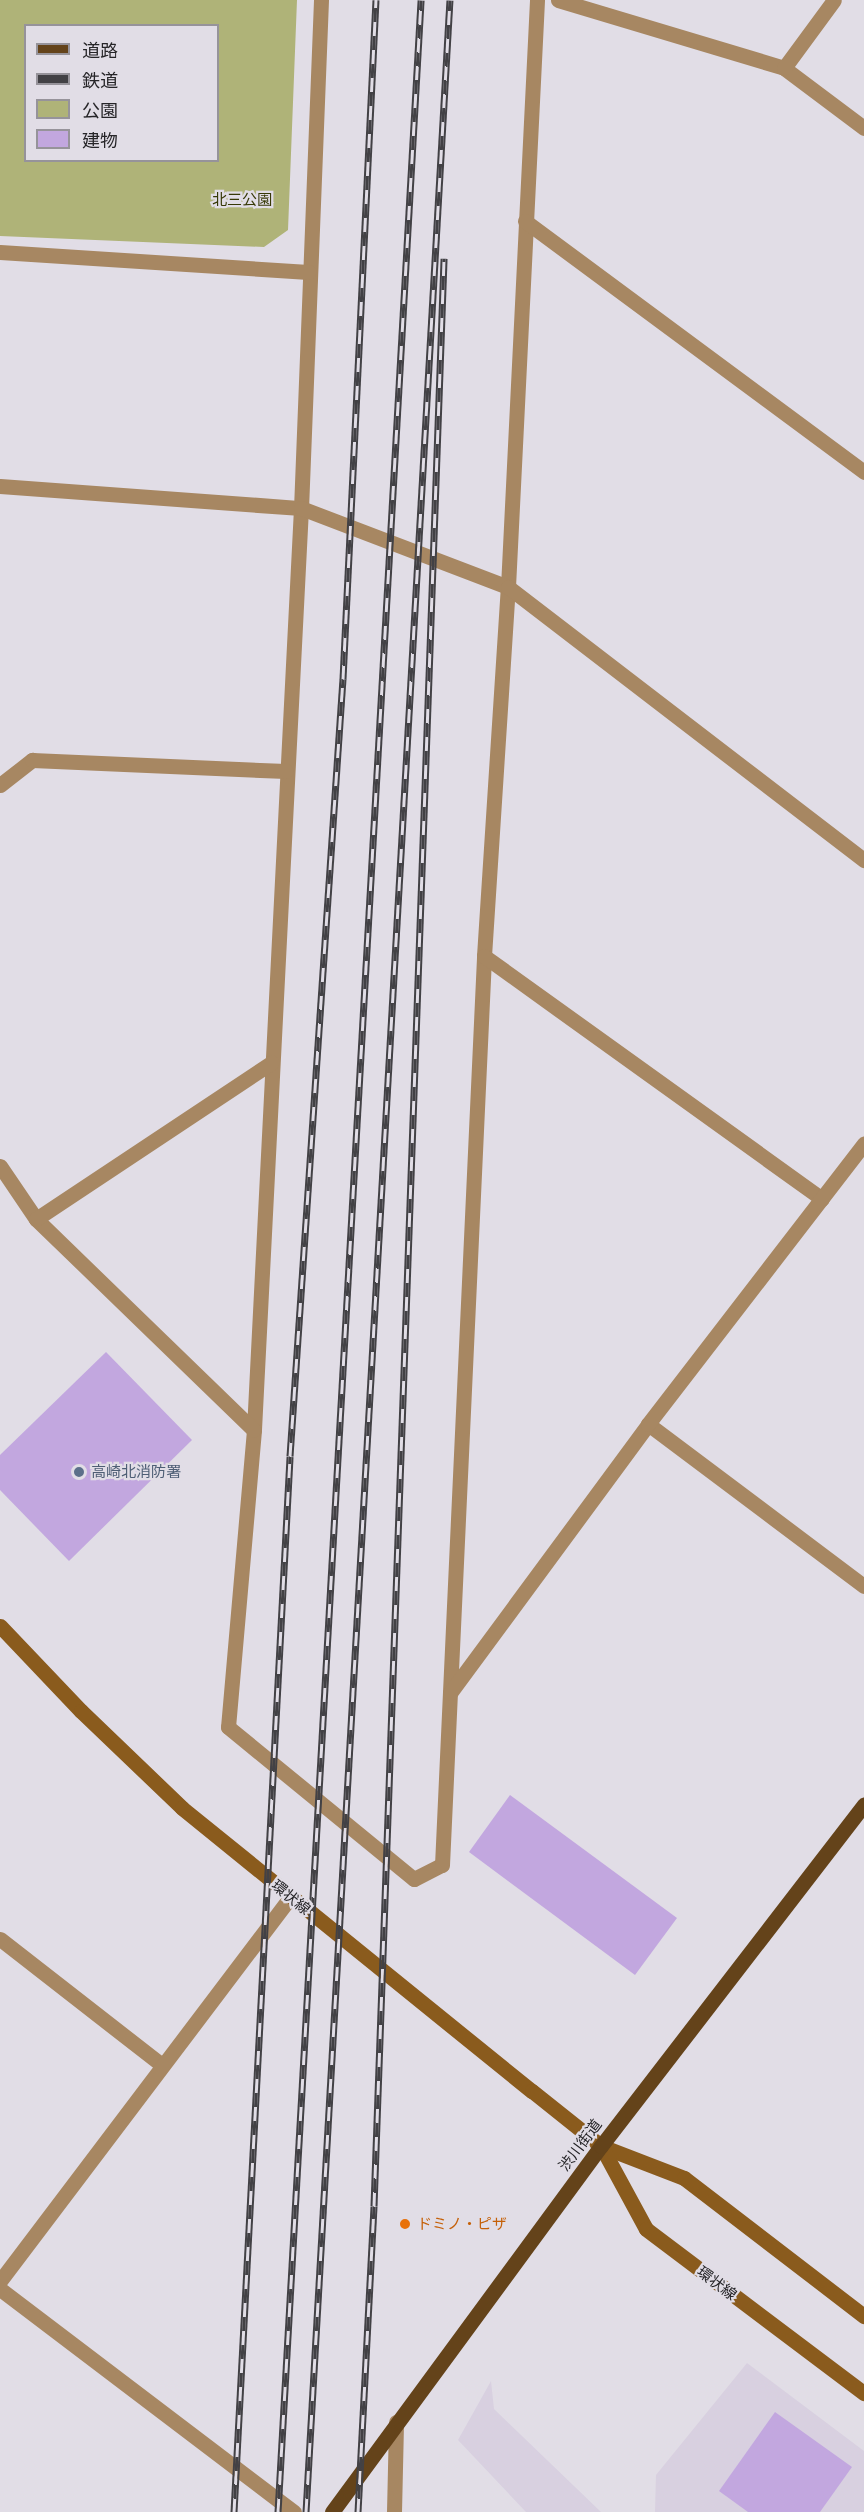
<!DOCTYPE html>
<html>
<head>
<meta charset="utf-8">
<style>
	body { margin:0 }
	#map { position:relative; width:864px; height:2512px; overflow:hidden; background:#e1dde6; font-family:Barlow,"Noto Sans JP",sans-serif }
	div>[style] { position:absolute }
	.built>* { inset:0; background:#d8d0e0 }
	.green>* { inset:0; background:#afb378 }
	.building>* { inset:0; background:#c2a7df }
	.street>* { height:15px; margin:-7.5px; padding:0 7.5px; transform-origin:7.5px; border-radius:7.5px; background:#a78762 }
	.secondary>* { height:15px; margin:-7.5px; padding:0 7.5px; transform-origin:7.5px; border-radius:7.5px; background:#8a5b1d }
	.primary>* { height:15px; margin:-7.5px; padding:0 7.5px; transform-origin:7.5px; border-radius:7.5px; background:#64431a }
	.rail>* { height:7px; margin-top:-3.5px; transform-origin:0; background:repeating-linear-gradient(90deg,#e1dde6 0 14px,#424145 0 28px); box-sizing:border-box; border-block:2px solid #424145 }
	.dots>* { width:16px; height:16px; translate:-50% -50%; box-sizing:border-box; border:3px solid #e1dde6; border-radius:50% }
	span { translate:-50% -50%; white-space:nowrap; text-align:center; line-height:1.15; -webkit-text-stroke:4.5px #e1dde6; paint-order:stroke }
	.park-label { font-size:15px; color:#373907 }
	.service-label { font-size:15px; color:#4e5e75 }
	.left { translate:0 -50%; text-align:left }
	.street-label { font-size:15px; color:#262528 }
	.food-label { font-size:15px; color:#c56008 }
	.legend { position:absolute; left:24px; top:24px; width:195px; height:138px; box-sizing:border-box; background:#e1dde6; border:2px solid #96939a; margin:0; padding:8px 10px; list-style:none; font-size:18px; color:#262528 }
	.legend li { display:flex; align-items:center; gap:12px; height:30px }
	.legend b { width:30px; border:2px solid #96939a }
</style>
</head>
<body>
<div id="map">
	<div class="built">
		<div style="clip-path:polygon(747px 2363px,864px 2451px,864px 2512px,655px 2512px,656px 2475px)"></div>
		<div style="clip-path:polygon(491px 2381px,494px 2409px,601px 2512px,526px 2512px,458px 2440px)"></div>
	</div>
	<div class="green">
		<div style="clip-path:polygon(evenodd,0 0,297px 0,288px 230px,264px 247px,0 236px,0 0,26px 26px,218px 26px,218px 160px,26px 160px,26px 26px)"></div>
	</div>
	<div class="building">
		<div style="clip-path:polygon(106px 1352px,192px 1440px,69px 1561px,0 1490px,0 1455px)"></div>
		<div style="clip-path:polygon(510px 1795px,677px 1918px,635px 1975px,469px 1852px)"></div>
		<div style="clip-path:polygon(775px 2412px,852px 2467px,820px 2512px,748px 2512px,719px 2491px)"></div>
	</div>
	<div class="street">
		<div style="left:321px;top:0;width:508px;rotate:92.25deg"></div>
		<div style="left:301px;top:508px;width:923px;rotate:92.92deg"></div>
		<div style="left:254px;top:1430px;width:298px;rotate:95deg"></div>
		<div style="left:228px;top:1727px;width:240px;rotate:39.3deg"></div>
		<div style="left:414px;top:1879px;width:31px;rotate:-27deg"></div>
		<div style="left:442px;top:1865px;width:910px;rotate:-87.35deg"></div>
		<div style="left:484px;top:956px;width:370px;rotate:-86.3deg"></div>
		<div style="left:508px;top:587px;width:588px;rotate:-87.17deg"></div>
		<div style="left:558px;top:0;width:236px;rotate:16.7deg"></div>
		<div style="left:784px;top:68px;width:100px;rotate:36.9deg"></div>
		<div style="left:784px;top:68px;width:84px;rotate:-53.7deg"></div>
		<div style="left:525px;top:221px;width:422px;rotate:36.5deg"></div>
		<div style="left:0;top:252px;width:309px;rotate:3.7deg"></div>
		<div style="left:0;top:486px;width:302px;rotate:4.2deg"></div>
		<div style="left:301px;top:508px;width:222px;rotate:20.9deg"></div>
		<div style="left:508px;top:587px;width:449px;rotate:37.5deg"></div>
		<div style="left:0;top:785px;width:41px;rotate:-38deg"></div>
		<div style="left:32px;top:760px;width:254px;rotate:2.5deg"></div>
		<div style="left:484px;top:956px;width:416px;rotate:35.7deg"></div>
		<div style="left:0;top:1166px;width:64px;rotate:55.8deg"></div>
		<div style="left:36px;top:1219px;width:303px;rotate:44.1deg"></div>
		<div style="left:36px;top:1219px;width:283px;rotate:-33.6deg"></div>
		<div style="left:648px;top:1424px;width:270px;rotate:36.9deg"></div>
		<div style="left:450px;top:1693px;width:334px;rotate:-53.6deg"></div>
		<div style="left:648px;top:1424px;width:354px;rotate:-52.4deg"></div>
		<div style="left:0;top:1939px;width:205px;rotate:37.9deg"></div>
		<div style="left:0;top:2281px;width:481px;rotate:-52.9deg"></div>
		<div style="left:0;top:2289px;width:369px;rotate:37.2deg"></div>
		<div style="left:394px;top:2512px;width:90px;rotate:-88.7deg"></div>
	</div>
	<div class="secondary">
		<div style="left:0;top:1626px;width:117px;rotate:46.4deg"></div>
		<div style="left:81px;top:1711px;width:140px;rotate:43.8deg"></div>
		<div style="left:182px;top:1808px;width:450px;rotate:39deg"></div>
		<div style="left:532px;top:2091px;width:88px;rotate:38.6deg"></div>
		<div style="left:601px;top:2146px;width:89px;rotate:21.1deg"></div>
		<div style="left:684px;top:2178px;width:227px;rotate:37.5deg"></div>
		<div style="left:601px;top:2146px;width:94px;rotate:61.5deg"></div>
		<div style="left:646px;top:2229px;width:273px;rotate:37deg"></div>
	</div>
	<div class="primary">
		<div style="left:332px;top:2512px;width:454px;rotate:-53.7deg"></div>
		<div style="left:601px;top:2146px;width:431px;rotate:-52.4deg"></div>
	</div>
	<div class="rail">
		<div style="left:234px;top:2512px;width:1057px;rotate:-86.96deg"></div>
		<div style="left:290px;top:1456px;width:779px;rotate:-86.1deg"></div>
		<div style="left:343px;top:679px;width:680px;rotate:-87.22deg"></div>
		<div style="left:278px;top:2512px;width:2516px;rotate:-86.74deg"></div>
		<div style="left:306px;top:2512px;width:2516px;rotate:-86.72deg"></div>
		<div style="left:358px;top:2512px;width:306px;rotate:-87deg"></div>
		<div style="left:374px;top:2206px;width:1949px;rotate:-87.94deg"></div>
	</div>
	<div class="dots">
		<div style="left:79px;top:1472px;background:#5c6f8a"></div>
		<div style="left:405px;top:2224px;background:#e8710a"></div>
	</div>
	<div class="park-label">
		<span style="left:242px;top:200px">北三公園</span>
	</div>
	<div class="service-label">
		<span class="left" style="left:91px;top:1472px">高崎北消防署</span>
	</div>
	<div class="street-label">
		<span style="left:291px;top:1897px;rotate:39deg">環状線</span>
		<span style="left:580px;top:2145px;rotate:-53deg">渋川街道</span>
		<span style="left:717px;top:2283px;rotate:37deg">環状線</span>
	</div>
	<div class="food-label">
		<span class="left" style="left:417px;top:2224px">ドミノ・ピザ</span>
	</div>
	<ul class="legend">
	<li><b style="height:8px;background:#64431a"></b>道路</li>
	<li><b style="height:8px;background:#424145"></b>鉄道</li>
	<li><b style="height:16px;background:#afb378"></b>公園</li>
	<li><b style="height:16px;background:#c2a7df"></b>建物</li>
	</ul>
</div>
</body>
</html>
